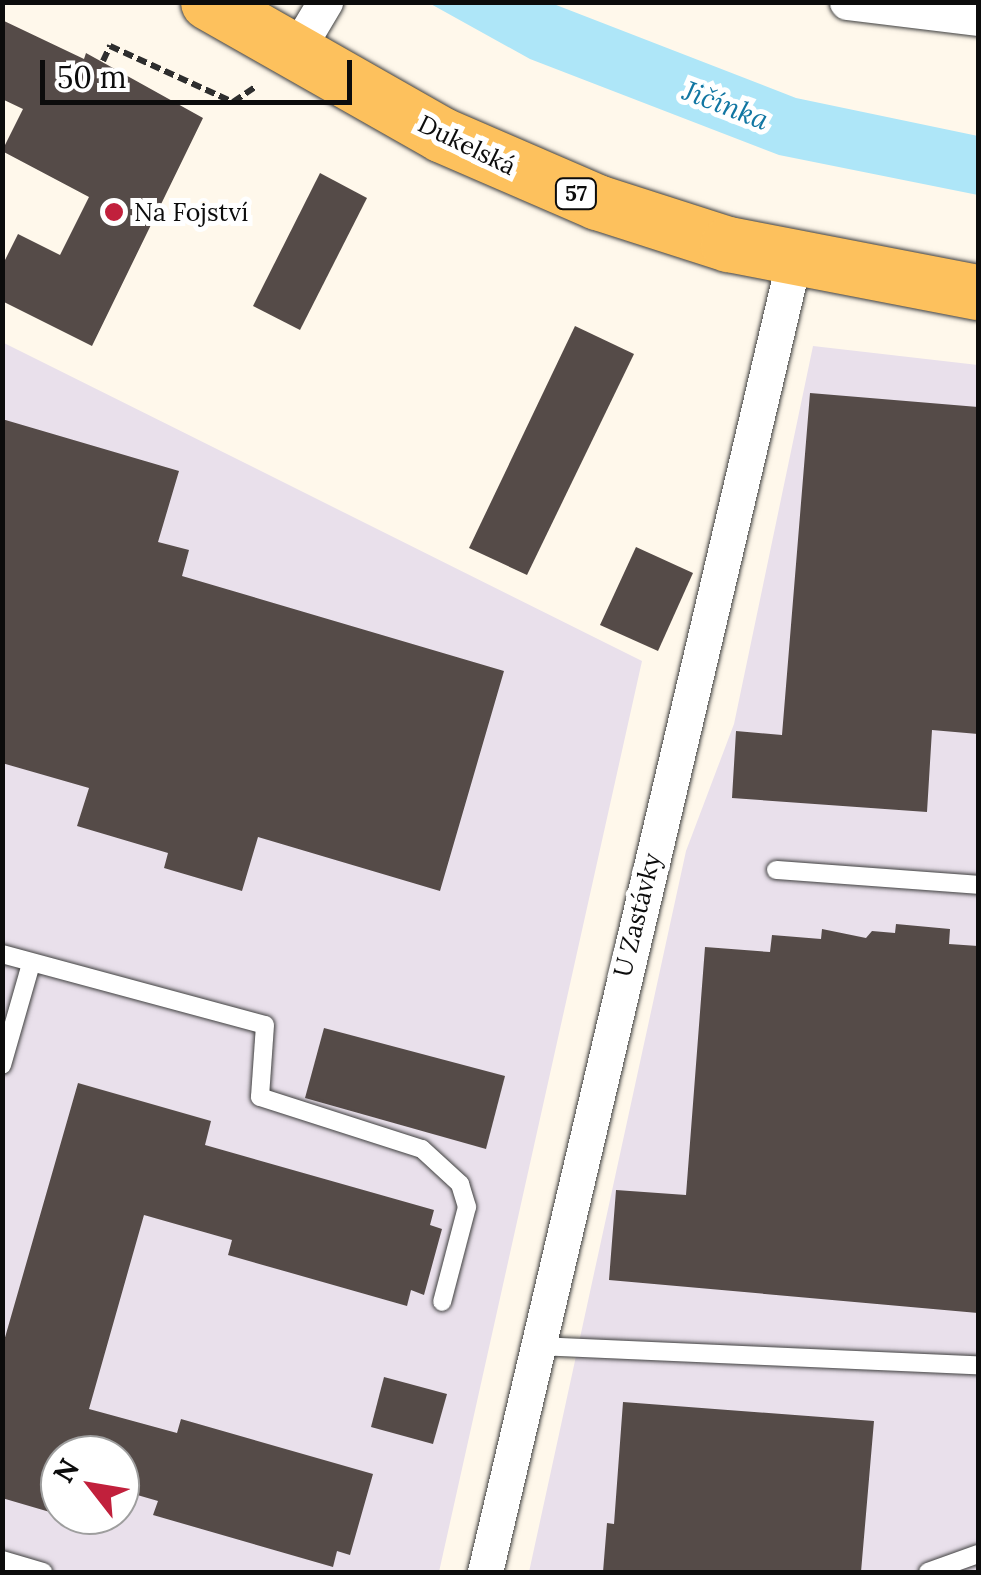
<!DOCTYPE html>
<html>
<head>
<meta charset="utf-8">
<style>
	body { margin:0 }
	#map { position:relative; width:981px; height:1575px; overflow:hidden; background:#fff8eb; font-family:Lora,serif }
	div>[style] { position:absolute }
	.industrial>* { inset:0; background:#e9e0eb }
	.water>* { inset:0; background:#aee6f8 }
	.building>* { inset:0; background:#554b48 }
	.path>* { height:6px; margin-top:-3px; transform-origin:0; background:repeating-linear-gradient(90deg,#2e2e2e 0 10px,transparent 0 15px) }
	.roads { filter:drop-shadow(0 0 2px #3f3f3f) drop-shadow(0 0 2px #3f3f3f) }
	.service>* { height:18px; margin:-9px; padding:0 9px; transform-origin:9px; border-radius:9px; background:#fff }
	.minor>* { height:35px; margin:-17.5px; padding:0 17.5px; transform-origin:17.5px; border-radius:17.5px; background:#fff }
	.primary>* { height:55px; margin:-27.5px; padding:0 27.5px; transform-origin:27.5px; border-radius:27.5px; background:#fdc15d }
	.dots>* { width:28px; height:28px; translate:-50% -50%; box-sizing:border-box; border:5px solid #fff; border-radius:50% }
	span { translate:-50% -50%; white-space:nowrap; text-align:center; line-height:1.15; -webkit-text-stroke:10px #fff; paint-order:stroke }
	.shield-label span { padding:2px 8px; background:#fff; border:2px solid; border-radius:8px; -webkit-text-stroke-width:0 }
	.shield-label { font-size:22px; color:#0c0c0c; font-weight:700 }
	.street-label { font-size:25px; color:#0c0c0c }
	.poi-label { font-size:25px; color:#0c0c0c }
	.left { translate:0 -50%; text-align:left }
	.water-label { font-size:28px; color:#1176a2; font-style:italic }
	.frame { position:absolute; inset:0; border:5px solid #0c0c0c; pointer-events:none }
	.north { position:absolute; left:40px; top:1435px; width:100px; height:100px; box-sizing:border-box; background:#fff; border:2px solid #9e9e9e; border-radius:50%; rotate:301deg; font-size:28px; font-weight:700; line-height:40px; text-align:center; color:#0c0c0c }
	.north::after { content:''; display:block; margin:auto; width:35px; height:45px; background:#c1203c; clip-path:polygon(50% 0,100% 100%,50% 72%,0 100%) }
	.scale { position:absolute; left:40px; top:60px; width:312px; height:45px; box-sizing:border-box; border:5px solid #0c0c0c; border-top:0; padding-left:12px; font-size:30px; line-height:35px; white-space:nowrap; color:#0c0c0c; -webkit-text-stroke:8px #fff; paint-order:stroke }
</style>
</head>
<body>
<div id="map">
	<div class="industrial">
		<div style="clip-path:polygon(evenodd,2px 342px,642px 661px,439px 1572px,3px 1572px,2px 342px,60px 1455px,120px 1455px,120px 1515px,60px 1515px,60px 1455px)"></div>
		<div style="clip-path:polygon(813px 346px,978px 365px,978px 1572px,529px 1572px,686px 851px,734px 724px)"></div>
	</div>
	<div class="water">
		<div style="clip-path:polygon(429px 3px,551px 3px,796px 98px,978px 136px,978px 195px,779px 155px,530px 59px)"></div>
	</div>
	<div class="building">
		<div style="clip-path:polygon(2px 20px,84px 59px,86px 53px,203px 118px,92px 346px,2px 301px,2px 266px,18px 234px,60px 255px,89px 197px,2px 151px,23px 109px,2px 99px)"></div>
		<div style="clip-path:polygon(320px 173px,367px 198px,300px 330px,253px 306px)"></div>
		<div style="clip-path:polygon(575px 326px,634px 354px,527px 575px,469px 548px)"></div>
		<div style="clip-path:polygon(810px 393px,978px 407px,978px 734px,932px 730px,927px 812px,732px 798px,736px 731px,782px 735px)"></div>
		<div style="clip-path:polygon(2px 419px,179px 471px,158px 542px,189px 550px,182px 576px,504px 671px,440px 891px,258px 837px,242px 891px,164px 868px,168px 853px,77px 826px,89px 788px,2px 763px)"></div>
		<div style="clip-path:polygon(636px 547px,693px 573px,658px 651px,600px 625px)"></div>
		<div style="clip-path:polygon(896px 924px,950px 929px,949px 944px,978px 946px,978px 1313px,609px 1280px,616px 1190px,686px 1195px,705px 947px,770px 952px,772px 935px,821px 939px,822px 929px,866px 938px,872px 931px,895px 933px)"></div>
		<div style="clip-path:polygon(324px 1028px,505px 1076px,486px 1149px,305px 1098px)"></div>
		<div style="clip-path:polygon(78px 1083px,211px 1121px,205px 1145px,434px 1210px,430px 1225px,442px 1229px,424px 1295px,411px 1290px,407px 1306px,228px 1255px,232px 1240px,144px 1215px,89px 1409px,177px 1433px,181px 1419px,373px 1474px,350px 1555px,337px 1551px,333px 1567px,153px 1515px,158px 1501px,120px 1490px,120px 1455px,60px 1455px,60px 1515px,2px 1498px,2px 1348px)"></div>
		<div style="clip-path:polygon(384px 1377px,447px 1394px,433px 1444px,371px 1427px)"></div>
		<div style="clip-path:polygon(623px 1402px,874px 1421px,861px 1572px,603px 1572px,607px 1523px,614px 1524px)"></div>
	</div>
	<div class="path">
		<div style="left:103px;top:61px;width:17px;rotate:-65deg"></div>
		<div style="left:110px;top:46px;width:135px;rotate:24.5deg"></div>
		<div style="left:233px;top:102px;width:29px;rotate:-34deg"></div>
	</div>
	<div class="roads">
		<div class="service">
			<div style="left:776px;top:870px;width:203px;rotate:4.2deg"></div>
			<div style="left:2px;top:954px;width:272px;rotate:15.1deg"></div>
			<div style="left:265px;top:1025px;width:72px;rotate:94deg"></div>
			<div style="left:260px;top:1097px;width:170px;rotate:17.8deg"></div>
			<div style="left:422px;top:1149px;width:52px;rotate:42.6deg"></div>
			<div style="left:460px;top:1184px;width:24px;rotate:73deg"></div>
			<div style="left:467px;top:1207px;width:98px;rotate:104.7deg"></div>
			<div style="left:2px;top:1065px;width:105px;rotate:-74deg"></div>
			<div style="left:535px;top:1346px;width:443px;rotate:2.5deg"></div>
			<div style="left:2px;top:1560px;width:43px;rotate:16.3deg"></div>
			<div style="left:928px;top:1572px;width:53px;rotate:-19.8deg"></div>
		</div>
		<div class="minor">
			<div style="left:847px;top:2px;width:132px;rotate:7deg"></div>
			<div style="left:294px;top:54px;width:61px;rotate:-59.2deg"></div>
			<div style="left:485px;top:1572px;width:1349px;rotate:-76.76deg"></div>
		</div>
		<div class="primary">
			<div style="left:208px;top:2px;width:269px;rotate:29.6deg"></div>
			<div style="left:442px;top:135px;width:169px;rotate:23.4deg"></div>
			<div style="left:597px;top:202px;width:138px;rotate:17.8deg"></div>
			<div style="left:728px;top:244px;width:255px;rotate:10.9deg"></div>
		</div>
	</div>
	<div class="dots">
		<div style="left:114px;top:212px;background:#c1203c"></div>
	</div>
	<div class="shield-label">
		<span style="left:576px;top:194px">57</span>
	</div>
	<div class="street-label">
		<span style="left:467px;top:145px;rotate:26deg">Dukelská</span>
		<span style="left:637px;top:915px;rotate:-76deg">U Zastávky</span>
	</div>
	<div class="poi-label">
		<span class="left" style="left:134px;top:212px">Na Fojství</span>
	</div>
	<div class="water-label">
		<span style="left:726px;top:105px;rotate:21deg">Jičínka</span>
	</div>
	<div class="frame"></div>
	<div class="north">N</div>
	<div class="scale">50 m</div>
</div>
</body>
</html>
